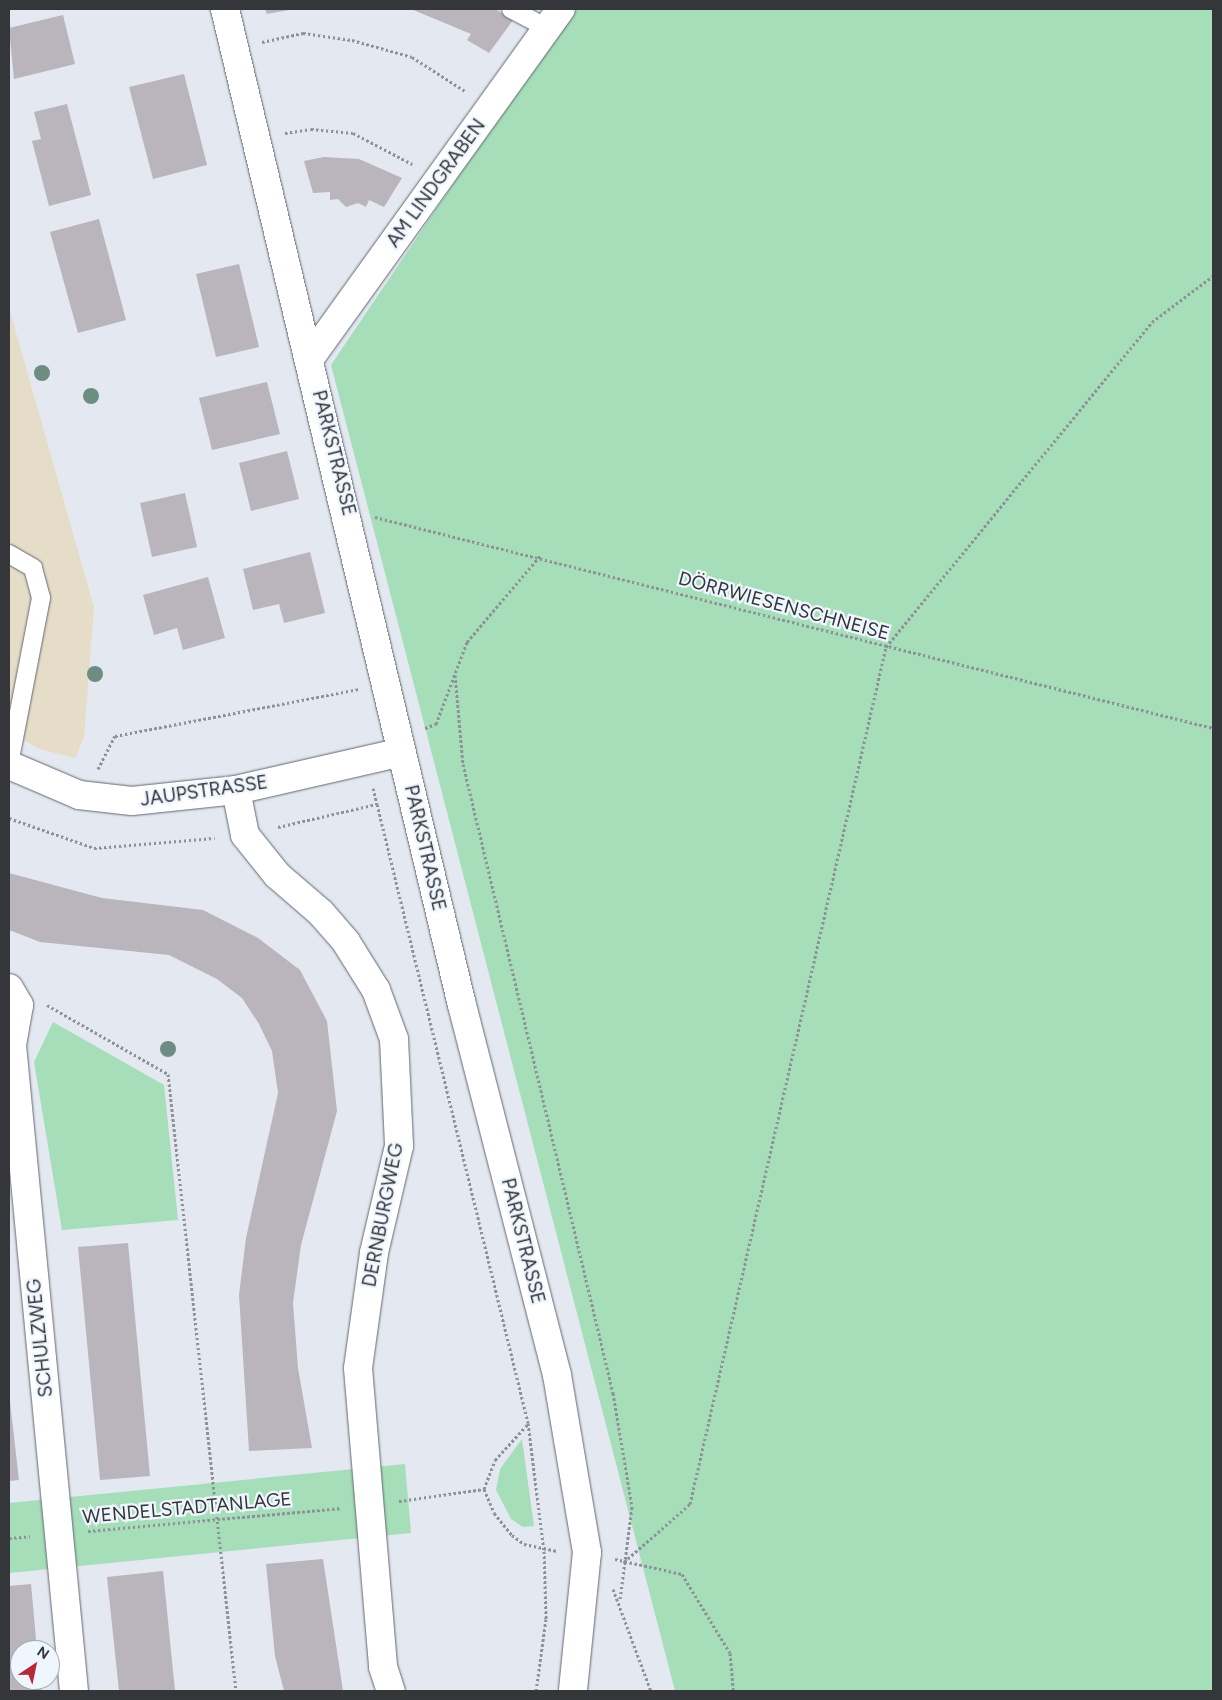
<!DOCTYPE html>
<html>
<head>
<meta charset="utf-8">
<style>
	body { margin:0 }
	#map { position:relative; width:1222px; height:1700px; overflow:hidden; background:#e3e8f1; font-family:Figtree,sans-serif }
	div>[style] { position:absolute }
	.commercial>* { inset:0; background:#e6ddc8 }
	.green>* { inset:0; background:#a5deb9 }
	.building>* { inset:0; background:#bab4bc }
	.path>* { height:3px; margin-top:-1.5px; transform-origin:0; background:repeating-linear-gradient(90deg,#8e9198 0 2.5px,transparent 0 5px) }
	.roads { filter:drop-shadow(0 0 1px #63676f) drop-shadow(0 0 1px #63676f) }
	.lane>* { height:18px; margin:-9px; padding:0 9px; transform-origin:9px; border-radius:9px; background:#fff }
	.street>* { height:28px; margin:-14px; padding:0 14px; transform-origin:14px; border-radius:14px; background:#fff }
	.secondary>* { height:28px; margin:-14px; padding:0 14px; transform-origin:14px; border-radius:14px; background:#fff }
	.trees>* { width:16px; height:16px; margin:-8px; border-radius:50%; background:#6d8d82 }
	span { translate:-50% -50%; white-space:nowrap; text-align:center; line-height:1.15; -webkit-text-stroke:4.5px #f0f6fe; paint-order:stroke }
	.street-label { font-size:19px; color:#34363a }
	.frame { position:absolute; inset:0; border:10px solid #34363a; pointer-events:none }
	.north { position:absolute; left:10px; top:1640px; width:50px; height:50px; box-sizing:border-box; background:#f0f6fe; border:1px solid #a5a9b0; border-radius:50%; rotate:34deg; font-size:14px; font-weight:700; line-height:20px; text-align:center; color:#34363a }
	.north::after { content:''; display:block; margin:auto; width:18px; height:22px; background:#b92837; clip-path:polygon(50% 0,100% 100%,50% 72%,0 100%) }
</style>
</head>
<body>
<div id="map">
	<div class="commercial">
		<div style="clip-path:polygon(9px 308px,94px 607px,84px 737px,75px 758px,39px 749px,9px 731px)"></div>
	</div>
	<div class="green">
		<div style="clip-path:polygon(571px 9px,1213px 9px,1213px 1691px,675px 1691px,331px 365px)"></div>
		<div style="clip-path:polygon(53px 1022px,164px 1085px,178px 1220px,62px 1230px,34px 1062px)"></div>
		<div style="clip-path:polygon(522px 1439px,534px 1526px,523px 1527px,511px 1519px,496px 1490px,500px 1469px)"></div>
		<div style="clip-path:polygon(405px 1464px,411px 1533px,9px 1573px,9px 1503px)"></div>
	</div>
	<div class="building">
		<div style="clip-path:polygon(265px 9px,289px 9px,289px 10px,267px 14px)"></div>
		<div style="clip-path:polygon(411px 9px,495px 9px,513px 20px,489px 53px,467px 40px,471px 34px)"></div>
		<div style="clip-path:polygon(63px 15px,75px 64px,14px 79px,9px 28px)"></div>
		<div style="clip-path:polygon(184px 74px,207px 165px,153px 179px,129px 87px)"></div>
		<div style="clip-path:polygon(67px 104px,91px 195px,49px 206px,32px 141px,41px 139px,34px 112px)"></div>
		<div style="clip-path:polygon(324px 157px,359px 159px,402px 178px,384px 207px,369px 200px,366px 207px,358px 203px,346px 207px,338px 199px,330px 200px,330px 192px,313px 193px,304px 161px)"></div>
		<div style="clip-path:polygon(99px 219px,126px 320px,78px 333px,50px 232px)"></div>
		<div style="clip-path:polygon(239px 264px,259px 347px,216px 357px,196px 274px)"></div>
		<div style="clip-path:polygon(267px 382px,280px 434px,212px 450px,199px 398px)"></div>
		<div style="clip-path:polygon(287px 451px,299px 499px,251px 511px,239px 463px)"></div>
		<div style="clip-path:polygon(185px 493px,197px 547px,152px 557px,140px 503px)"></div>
		<div style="clip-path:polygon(310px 552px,325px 613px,284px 623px,279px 604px,253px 610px,243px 569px)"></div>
		<div style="clip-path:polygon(208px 577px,225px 638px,183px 650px,177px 628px,154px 635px,143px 595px)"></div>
		<div style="clip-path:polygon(9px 873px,102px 898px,203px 910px,258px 938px,300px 970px,327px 1021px,337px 1111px,301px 1245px,293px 1303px,298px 1368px,312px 1448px,249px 1451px,239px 1295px,246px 1238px,278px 1093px,272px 1051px,259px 1024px,242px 998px,217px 979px,169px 955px,40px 942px,9px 930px)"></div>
		<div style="clip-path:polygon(128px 1243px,150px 1476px,100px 1480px,78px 1247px)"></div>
		<div style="clip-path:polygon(9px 1393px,19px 1480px,9px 1481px)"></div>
		<div style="clip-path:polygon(323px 1559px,343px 1691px,284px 1691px,275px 1656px,266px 1564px)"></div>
		<div style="clip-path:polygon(163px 1571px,175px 1691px,119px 1691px,107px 1577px)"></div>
		<div style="clip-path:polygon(31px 1584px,37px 1650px,20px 1650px,20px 1680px,40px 1680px,41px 1691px,9px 1691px,9px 1586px)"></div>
	</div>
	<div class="path">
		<div style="left:262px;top:42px;width:42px;rotate:-12.4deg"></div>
		<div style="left:303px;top:33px;width:49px;rotate:8.1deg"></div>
		<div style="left:352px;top:40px;width:62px;rotate:15.8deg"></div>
		<div style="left:412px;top:57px;width:63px;rotate:32.7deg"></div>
		<div style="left:285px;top:133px;width:26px;rotate:-9deg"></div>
		<div style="left:311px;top:129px;width:42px;rotate:5.4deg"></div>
		<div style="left:353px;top:133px;width:67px;rotate:27.7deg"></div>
		<div style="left:375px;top:517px;width:864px;rotate:14.13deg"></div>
		<div style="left:455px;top:675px;width:89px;rotate:84.9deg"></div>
		<div style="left:463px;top:764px;width:647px;rotate:76.59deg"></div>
		<div style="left:613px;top:1393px;width:116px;rotate:80.5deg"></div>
		<div style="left:632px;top:1507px;width:93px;rotate:97.4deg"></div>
		<div style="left:425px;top:728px;width:12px;rotate:-20deg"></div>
		<div style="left:436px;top:724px;width:88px;rotate:-69.3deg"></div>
		<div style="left:467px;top:642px;width:113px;rotate:-49.7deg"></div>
		<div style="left:98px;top:769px;width:37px;rotate:-63deg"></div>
		<div style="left:115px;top:736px;width:248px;rotate:-10.9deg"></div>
		<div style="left:373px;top:788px;width:16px;rotate:76deg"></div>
		<div style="left:9px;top:818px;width:90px;rotate:19.4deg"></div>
		<div style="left:94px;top:848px;width:121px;rotate:-4.7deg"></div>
		<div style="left:278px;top:827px;width:102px;rotate:-13.1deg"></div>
		<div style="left:377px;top:804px;width:637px;rotate:76.29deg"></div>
		<div style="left:528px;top:1423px;width:129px;rotate:82.9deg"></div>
		<div style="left:544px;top:1551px;width:68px;rotate:88.3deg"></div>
		<div style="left:546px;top:1619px;width:73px;rotate:97.9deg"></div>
		<div style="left:47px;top:1005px;width:139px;rotate:29.7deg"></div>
		<div style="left:168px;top:1074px;width:621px;rotate:83.71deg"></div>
		<div style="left:484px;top:1489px;width:26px;rotate:67deg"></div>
		<div style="left:494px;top:1513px;width:28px;rotate:51deg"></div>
		<div style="left:512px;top:1535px;width:15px;rotate:37deg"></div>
		<div style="left:524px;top:1544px;width:34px;rotate:12deg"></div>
		<div style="left:399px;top:1501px;width:86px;rotate:-8deg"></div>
		<div style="left:484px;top:1489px;width:31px;rotate:-69deg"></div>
		<div style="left:495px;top:1460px;width:49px;rotate:-47.5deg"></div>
		<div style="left:88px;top:1531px;width:254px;rotate:-5.2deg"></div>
		<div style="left:9px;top:1538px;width:21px;rotate:-5deg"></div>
		<div style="left:615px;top:1559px;width:69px;rotate:12.6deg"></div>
		<div style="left:682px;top:1574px;width:92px;rotate:58.7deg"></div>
		<div style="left:730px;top:1653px;width:38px;rotate:85deg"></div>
		<div style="left:624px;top:1562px;width:88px;rotate:-41.3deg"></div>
		<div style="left:690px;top:1504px;width:879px;rotate:-77.12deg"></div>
		<div style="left:886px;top:647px;width:420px;rotate:-50.7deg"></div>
		<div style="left:1152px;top:322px;width:76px;rotate:-37deg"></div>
		<div style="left:613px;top:1589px;width:109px;rotate:69.6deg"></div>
	</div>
	<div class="roads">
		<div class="lane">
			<div style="left:511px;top:9px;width:41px;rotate:27.8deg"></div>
			<div style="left:9px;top:554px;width:28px;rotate:30deg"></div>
			<div style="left:33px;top:568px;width:31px;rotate:75deg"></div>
			<div style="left:41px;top:598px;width:169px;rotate:100.9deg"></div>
		</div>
		<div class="street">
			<div style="left:310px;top:358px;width:430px;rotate:-54.3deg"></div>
			<div style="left:9px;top:765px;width:76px;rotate:23.2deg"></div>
			<div style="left:79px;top:795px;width:53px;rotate:6.5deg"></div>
			<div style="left:132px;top:801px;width:105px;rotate:-6deg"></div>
			<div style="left:236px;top:790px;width:170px;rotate:-12.9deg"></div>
			<div style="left:236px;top:790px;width:46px;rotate:78.7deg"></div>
			<div style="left:245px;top:835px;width:51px;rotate:51.3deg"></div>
			<div style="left:277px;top:875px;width:58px;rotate:40.8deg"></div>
			<div style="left:321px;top:913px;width:38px;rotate:49deg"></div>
			<div style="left:346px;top:942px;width:57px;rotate:58deg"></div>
			<div style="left:376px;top:990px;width:52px;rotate:69.8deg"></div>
			<div style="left:394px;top:1039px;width:107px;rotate:87.3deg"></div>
			<div style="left:399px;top:1146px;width:110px;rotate:103.2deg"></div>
			<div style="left:374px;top:1253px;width:116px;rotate:97.9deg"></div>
			<div style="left:358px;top:1368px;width:300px;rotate:85.2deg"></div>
			<div style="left:383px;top:1667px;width:25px;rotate:72deg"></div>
			<div style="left:9px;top:988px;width:20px;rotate:60deg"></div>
			<div style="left:19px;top:1005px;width:41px;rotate:99.9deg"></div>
			<div style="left:12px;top:1045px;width:649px;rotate:84.52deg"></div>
		</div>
		<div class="secondary">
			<div style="left:225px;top:9px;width:1024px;rotate:76.62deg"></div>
			<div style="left:462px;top:1005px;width:382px;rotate:75.6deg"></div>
			<div style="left:557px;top:1375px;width:180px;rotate:80.4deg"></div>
			<div style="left:587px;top:1552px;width:140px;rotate:95.8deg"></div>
		</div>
	</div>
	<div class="trees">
		<div style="left:42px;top:373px"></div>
		<div style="left:91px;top:396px"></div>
		<div style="left:95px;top:674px"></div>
		<div style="left:168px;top:1049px"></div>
	</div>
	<div class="street-label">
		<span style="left:436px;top:183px;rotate:-54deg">AM LINDGRABEN</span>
		<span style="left:334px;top:453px;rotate:76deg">PARKSTRASSE</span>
		<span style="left:784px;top:606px;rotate:15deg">DÖRRWIESENSCHNEISE</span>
		<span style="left:204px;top:791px;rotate:-8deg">JAUPSTRASSE</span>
		<span style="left:425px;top:848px;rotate:77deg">PARKSTRASSE</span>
		<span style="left:383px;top:1215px;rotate:-79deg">DERNBURGWEG</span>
		<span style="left:523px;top:1241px;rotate:76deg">PARKSTRASSE</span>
		<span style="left:40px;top:1338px;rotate:-96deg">SCHULZWEG</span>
		<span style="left:187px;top:1508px;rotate:-5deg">WENDELSTADTANLAGE</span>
	</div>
	<div class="frame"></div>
	<div class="north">N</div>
</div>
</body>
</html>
